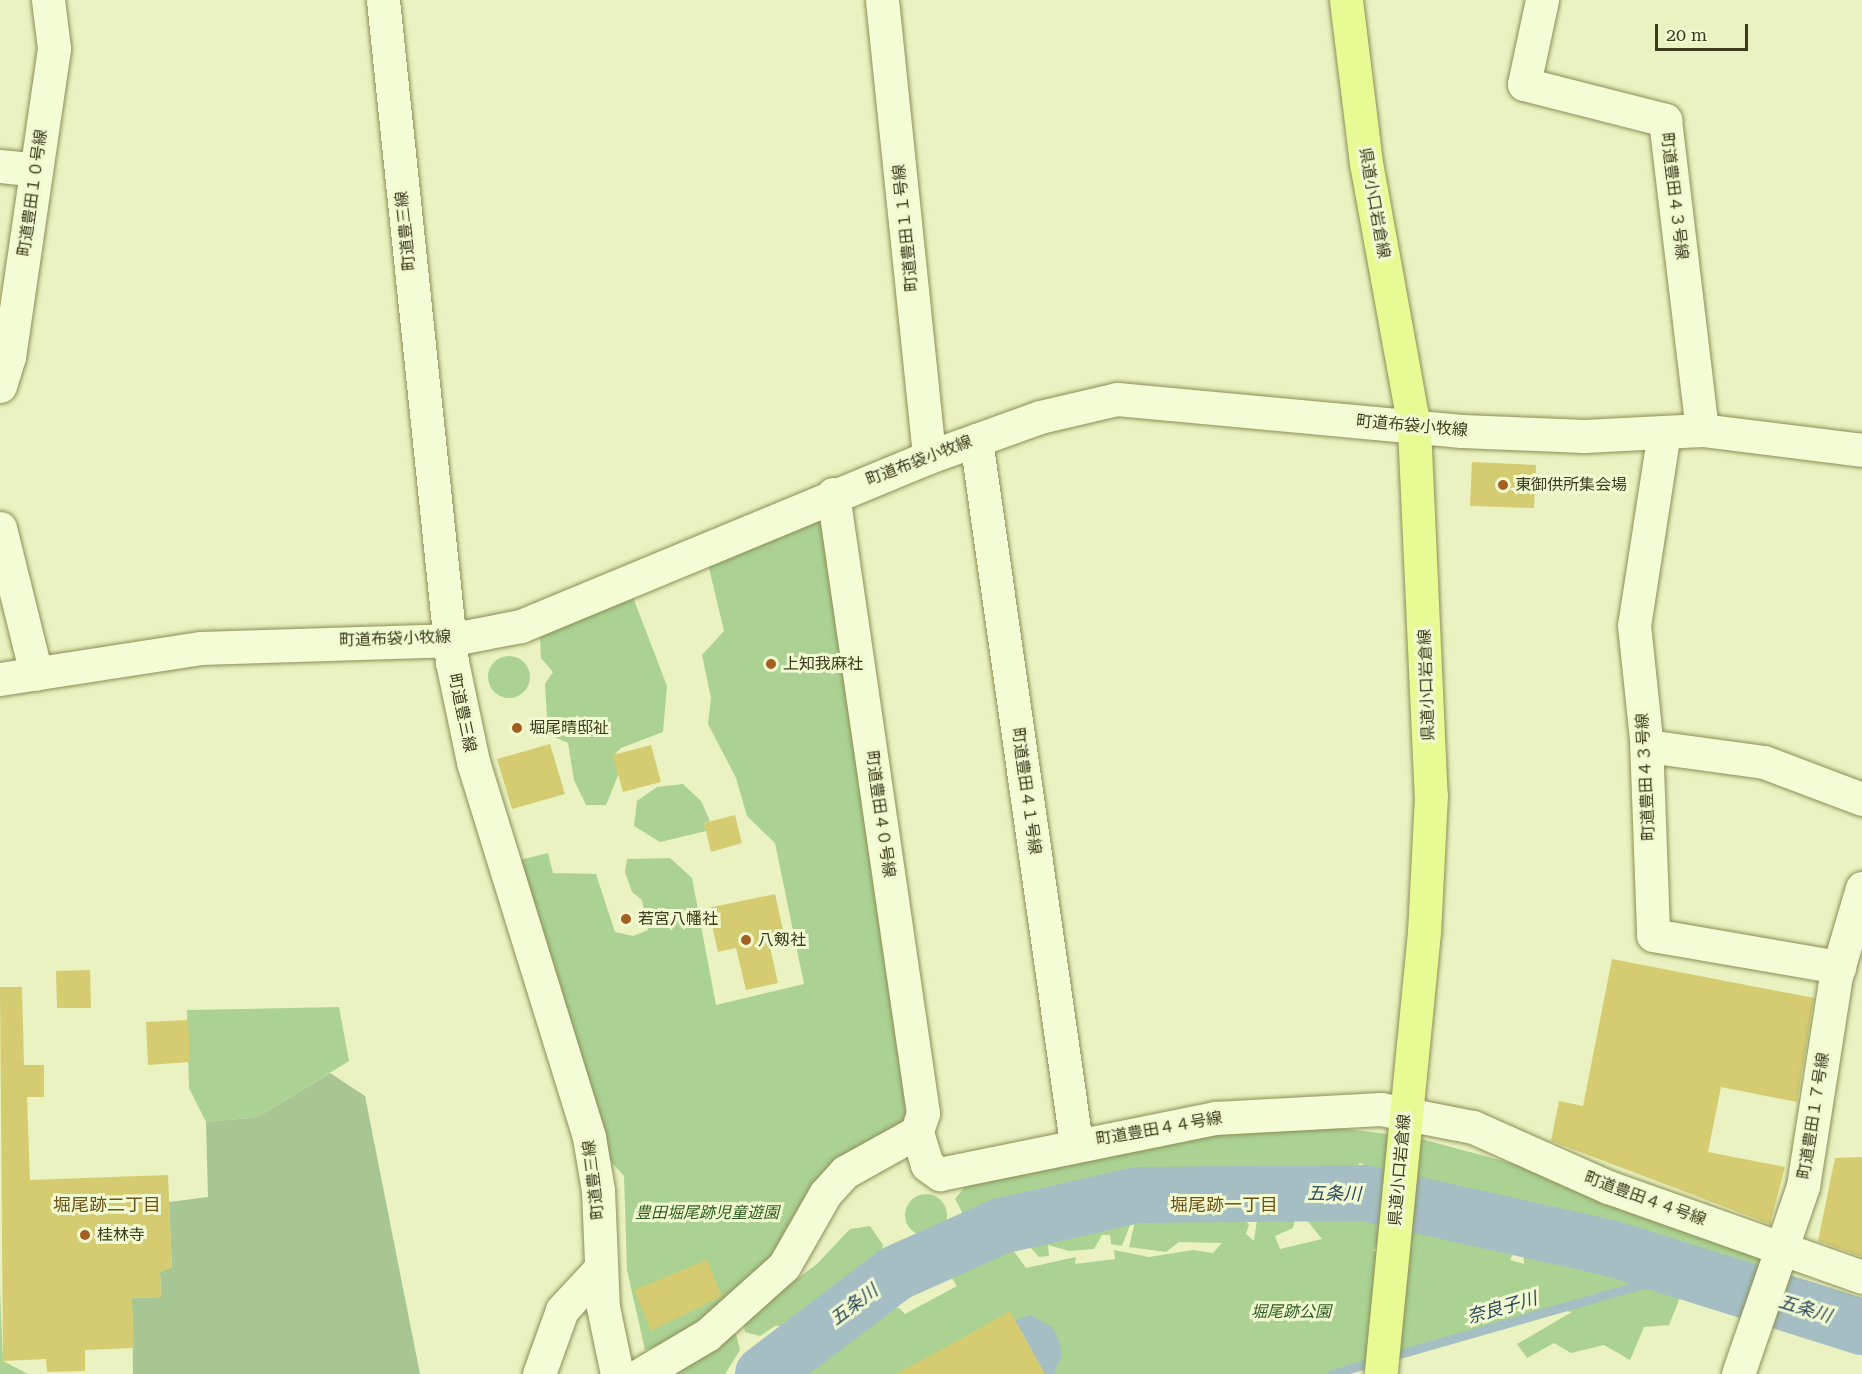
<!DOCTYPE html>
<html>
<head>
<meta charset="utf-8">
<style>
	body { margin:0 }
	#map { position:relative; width:1862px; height:1374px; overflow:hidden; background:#e9f2c0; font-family:"Roboto Serif","Noto Sans JP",serif }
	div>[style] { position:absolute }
	.green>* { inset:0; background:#abd293 }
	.round { border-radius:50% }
	.cemetery>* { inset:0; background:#a7c693 }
	.water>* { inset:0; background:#a4bec4 }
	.stream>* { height:9px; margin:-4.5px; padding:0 4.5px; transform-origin:4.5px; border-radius:4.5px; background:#a4bec4 }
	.river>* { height:56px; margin:-28px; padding:0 28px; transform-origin:28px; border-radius:28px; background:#a4bec4 }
	.building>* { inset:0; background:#d5cc72 }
	.roads { filter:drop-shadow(0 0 2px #8c8e56) drop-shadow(0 0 2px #8c8e56) }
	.minor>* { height:33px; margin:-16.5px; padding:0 16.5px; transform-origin:16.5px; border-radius:16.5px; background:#f4fcd5 }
	.major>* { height:33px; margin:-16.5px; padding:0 16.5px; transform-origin:16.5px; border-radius:16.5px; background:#e7fa94 }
	.dots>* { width:16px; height:16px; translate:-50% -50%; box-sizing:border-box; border:3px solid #f1f9d1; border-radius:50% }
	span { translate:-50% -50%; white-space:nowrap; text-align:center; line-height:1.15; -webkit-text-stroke:6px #f1f9d1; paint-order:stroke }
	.street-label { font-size:16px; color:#3c3b1c }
	.poi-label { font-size:16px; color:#3c3b1c }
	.left { translate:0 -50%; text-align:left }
	.park-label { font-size:16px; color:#2f5a20; font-style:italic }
	.water-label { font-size:18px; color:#2a475d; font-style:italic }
	.neighbourhood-label { font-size:18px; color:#6d5317 }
	.scale { position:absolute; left:1655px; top:24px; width:93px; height:27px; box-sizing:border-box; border:3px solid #3c3b1c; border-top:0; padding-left:8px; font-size:18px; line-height:21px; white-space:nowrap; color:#3c3b1c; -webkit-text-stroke:4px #f1f9d1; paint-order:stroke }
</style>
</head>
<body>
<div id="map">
	<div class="green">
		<div style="clip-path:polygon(833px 494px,911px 1108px,903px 1124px,772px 1262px,702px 1330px,645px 1350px,627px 1270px,624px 1176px,589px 1137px,504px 864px,548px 853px,553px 873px,596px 874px,615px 932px,633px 936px,648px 930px,642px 900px,632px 892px,625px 872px,627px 859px,670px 858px,692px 878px,716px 1005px,804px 984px,775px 843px,747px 816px,736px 778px,708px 724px,711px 698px,702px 655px,724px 631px,704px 547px)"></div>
		<div style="clip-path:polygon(626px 579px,667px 686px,663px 732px,621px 748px,614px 755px,619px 773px,606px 805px,586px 805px,574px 780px,568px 743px,548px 734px,545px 684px,553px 672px,541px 658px,539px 618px)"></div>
		<div class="round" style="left:488px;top:656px;width:42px;height:42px"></div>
		<div style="clip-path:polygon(683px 784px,701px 801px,710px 821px,704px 823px,706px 831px,660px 842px,634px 826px,637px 801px,657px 787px)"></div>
		<div style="clip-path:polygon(339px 1007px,349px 1061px,258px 1117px,206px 1122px,189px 1088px,187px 1010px)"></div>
		<div style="clip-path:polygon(1311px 1125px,1414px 1137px,1522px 1166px,1762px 1256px,1760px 1271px,1742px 1287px,1719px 1275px,1687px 1280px,1650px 1254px,1617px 1256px,1579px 1247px,1544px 1223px,1463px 1202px,1444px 1185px,1406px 1189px,1360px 1163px,1349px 1172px,1313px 1179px,1307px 1168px,1235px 1185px,1210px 1179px,1204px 1188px,1149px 1182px,1132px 1188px,1097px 1185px,1089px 1198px,1068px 1189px,1056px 1202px,1030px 1206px,1014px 1198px,1013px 1211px,978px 1223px,963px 1214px,955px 1199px,981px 1167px,1180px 1132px)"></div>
		<div style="clip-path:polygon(1259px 1187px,1272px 1187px,1297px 1208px,1293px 1228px,1275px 1236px,1280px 1249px,1322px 1239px,1305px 1218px,1306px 1203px,1344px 1196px,1376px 1205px,1390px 1224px,1373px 1251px,1390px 1252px,1392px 1212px,1458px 1208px,1501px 1229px,1517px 1247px,1510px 1260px,1524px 1264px,1523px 1250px,1551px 1244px,1608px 1257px,1612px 1267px,1639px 1263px,1681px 1288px,1678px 1303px,1669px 1325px,1644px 1327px,1630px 1360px,1604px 1345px,1571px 1353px,1554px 1343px,1527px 1358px,1517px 1344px,1572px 1312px,1555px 1309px,1508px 1328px,1332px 1374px,788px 1374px,817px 1341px,831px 1330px,848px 1331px,863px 1310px,899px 1308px,905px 1314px,957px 1286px,945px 1267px,977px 1243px,985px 1228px,1005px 1220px,1020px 1227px,1033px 1212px,1109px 1223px,1115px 1209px,1132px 1220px,1122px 1246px,1111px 1244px,1110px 1235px,1102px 1235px,1094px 1249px,1069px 1251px,1048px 1245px,1049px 1256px,1039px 1257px,1029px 1246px,1033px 1236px,1022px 1232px,1008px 1243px,1026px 1268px,1076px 1257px,1075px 1264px,1115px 1259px,1114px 1250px,1149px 1257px,1193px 1250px,1213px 1253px,1222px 1243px,1179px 1242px,1166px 1252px,1129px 1247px,1138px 1208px,1173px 1201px,1238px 1202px,1236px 1214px,1249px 1224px,1246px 1234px,1254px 1241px,1257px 1220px,1246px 1205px)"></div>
		<div class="round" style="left:905px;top:1194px;width:42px;height:42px"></div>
		<div style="clip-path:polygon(870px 1226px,883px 1245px,879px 1262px,816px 1301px,813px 1315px,793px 1326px,775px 1326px,760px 1336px,745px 1332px,743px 1319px,817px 1264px,850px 1229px)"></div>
		<div style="clip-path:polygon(0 1289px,3px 1361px,28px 1374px,0 1374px)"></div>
		<div style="clip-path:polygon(723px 1332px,736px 1334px,740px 1350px,725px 1374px,670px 1374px)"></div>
	</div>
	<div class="cemetery">
		<div style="clip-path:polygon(330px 1073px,365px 1096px,420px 1374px,133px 1374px,132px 1298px,161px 1297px,160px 1272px,172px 1267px,169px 1202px,208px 1197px,206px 1122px,258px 1117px)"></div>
	</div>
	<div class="water">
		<div style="clip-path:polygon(1031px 1315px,1052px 1327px,1059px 1340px,1062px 1355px,1054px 1374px,1045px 1374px,1015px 1320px)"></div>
	</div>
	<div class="stream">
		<div style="left:1389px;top:1357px;width:304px;rotate:-16deg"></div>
		<div style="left:1332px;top:1374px;width:46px;rotate:-16.5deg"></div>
	</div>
	<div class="river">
		<div style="left:763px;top:1374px;width:167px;rotate:-37.2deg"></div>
		<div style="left:896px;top:1273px;width:115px;rotate:-24.1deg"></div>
		<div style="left:1001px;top:1226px;width:140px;rotate:-12.8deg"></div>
		<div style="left:1138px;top:1195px;width:226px;rotate:-0.5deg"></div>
		<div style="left:1364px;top:1193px;width:252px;rotate:12.6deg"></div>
		<div style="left:1610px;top:1248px;width:264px;rotate:17.4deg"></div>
	</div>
	<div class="building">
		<div style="clip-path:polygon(1472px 462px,1536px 465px,1534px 508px,1470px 506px)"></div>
		<div style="clip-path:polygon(550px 744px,565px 794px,512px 809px,497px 759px)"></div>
		<div style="clip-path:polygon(651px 745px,661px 782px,623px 792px,613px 755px)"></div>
		<div style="clip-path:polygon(735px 815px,742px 843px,711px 852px,704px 823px)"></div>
		<div style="clip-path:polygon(775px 894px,785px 939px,769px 942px,778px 983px,746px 990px,736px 948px,718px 952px,708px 908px)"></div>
		<div style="clip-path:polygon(1612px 959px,1814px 998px,1797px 1102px,1721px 1087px,1708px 1152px,1785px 1167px,1770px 1224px,1551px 1141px,1559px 1101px,1583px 1106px)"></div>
		<div style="clip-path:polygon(90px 970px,91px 1008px,57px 1008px,56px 971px)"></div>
		<div style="clip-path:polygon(0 987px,22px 987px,24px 1065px,44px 1065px,44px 1097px,27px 1097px,30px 1180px,168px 1175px,172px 1267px,160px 1272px,161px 1297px,132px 1298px,134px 1348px,85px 1350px,85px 1371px,47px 1372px,46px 1359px,3px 1361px)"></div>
		<div style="clip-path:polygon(188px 1020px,190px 1062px,148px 1065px,146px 1022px)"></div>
		<div style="clip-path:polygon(1862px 1157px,1862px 1257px,1818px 1241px,1835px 1158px)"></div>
		<div style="clip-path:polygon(707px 1260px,722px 1296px,651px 1331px,634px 1290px)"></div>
		<div style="clip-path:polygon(1010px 1311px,1045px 1374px,896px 1374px,957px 1341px)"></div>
	</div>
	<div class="roads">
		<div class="minor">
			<div style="left:383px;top:0;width:666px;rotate:84.05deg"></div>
			<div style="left:452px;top:662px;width:102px;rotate:78.1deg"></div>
			<div style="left:473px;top:762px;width:393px;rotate:72.8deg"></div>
			<div style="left:589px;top:1137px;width:54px;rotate:80.4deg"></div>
			<div style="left:598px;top:1190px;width:117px;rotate:87.6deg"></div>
			<div style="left:603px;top:1307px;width:68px;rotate:78.2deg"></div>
			<div style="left:882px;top:0;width:459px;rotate:84.1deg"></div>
			<div style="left:1542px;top:0;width:86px;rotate:102.1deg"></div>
			<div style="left:1524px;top:84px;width:146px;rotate:14.3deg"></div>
			<div style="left:1665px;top:120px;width:312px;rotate:83.2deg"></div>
			<div style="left:0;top:166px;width:36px;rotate:6deg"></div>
			<div style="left:0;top:386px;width:30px;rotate:-73deg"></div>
			<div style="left:9px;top:357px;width:312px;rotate:-81.7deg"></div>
			<div style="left:54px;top:48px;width:48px;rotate:-97.1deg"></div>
			<div style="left:1664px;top:432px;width:195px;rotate:98.8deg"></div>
			<div style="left:1634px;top:625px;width:116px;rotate:84deg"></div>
			<div style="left:1646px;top:740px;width:195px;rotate:87.9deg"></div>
			<div style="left:1653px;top:935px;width:189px;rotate:9.8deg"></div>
			<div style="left:976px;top:440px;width:710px;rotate:81.9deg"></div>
			<div style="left:833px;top:494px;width:626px;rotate:81.73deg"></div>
			<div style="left:923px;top:1113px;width:20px;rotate:108deg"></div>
			<div style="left:0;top:528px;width:150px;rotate:76.1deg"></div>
			<div style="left:0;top:679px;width:202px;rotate:-8.8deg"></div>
			<div style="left:200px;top:648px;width:248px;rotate:-1.8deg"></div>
			<div style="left:448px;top:640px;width:74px;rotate:-10.9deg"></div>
			<div style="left:521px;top:626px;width:442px;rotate:-22.5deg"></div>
			<div style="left:929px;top:457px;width:118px;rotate:-19.8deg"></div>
			<div style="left:1040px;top:417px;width:79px;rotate:-13.2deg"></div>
			<div style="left:1117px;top:399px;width:346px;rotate:5.3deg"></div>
			<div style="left:1462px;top:431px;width:122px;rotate:2.3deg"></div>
			<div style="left:1584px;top:436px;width:118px;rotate:-2.9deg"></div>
			<div style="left:1702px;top:430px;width:161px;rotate:7.1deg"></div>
			<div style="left:1647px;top:746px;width:118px;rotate:7.8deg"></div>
			<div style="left:1764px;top:762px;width:105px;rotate:20.7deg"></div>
			<div style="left:539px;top:1374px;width:68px;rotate:-70.2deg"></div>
			<div style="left:562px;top:1310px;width:56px;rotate:-47.2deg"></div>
			<div style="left:641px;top:1374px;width:77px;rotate:-30.6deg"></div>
			<div style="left:707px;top:1335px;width:103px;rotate:-41.9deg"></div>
			<div style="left:784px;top:1266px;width:83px;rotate:-60.3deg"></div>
			<div style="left:825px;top:1194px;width:30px;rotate:-48deg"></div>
			<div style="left:845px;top:1172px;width:82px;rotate:-29.1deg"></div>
			<div style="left:917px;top:1132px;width:34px;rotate:73deg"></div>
			<div style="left:927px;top:1165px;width:16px;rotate:35deg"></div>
			<div style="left:940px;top:1174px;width:281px;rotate:-11.5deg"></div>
			<div style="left:1215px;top:1118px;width:166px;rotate:-3.1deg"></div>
			<div style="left:1381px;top:1109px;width:94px;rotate:11.1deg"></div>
			<div style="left:1473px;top:1127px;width:148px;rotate:24deg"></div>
			<div style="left:1608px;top:1187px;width:269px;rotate:19.5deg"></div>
			<div style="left:1738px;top:1374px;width:199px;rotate:-70.9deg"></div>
			<div style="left:1803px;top:1186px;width:213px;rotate:-81.1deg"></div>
			<div style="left:1836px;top:976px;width:92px;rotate:-73.5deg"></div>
		</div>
		<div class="major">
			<div style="left:1346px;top:0;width:164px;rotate:83deg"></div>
			<div style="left:1366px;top:163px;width:268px;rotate:79.7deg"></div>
			<div style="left:1414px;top:427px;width:368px;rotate:87.4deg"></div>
			<div style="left:1431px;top:795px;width:137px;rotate:92.9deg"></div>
			<div style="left:1424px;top:932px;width:444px;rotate:95.6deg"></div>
		</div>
	</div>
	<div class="dots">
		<div style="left:1503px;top:485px;background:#a36020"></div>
		<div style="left:771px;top:664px;background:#a36020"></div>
		<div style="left:517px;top:728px;background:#a36020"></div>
		<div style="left:626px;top:919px;background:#a36020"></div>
		<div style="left:746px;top:940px;background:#a36020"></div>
		<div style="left:85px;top:1235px;background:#a36020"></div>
	</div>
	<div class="street-label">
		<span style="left:33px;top:193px;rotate:-82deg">町道豊田１０号線</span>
		<span style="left:1674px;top:196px;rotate:83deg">町道豊田４３号線</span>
		<span style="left:1374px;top:203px;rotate:80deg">県道小口岩倉線</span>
		<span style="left:906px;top:228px;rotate:-96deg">町道豊田１１号線</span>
		<span style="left:406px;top:231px;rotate:-96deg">町道豊三線</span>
		<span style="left:1412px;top:426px;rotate:5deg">町道布袋小牧線</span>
		<span style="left:919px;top:461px;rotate:-21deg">町道布袋小牧線</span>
		<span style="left:395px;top:639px;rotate:-2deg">町道布袋小牧線</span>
		<span style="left:1427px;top:685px;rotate:-92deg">県道小口岩倉線</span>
		<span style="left:462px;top:713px;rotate:78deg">町道豊三線</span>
		<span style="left:1646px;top:777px;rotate:-93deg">町道豊田４３号線</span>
		<span style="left:1026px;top:791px;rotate:82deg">町道豊田４１号線</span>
		<span style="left:880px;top:814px;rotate:82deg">町道豊田４０号線</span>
		<span style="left:1814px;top:1116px;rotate:-81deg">町道豊田１７号線</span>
		<span style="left:1159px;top:1129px;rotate:-10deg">町道豊田４４号線</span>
		<span style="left:1400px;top:1170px;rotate:-85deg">県道小口岩倉線</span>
		<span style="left:594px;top:1180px;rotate:-97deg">町道豊三線</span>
		<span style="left:1645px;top:1199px;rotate:20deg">町道豊田４４号線</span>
	</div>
	<div class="poi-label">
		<span class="left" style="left:1515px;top:485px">東御供所集会場</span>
		<span class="left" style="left:783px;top:664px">上知我麻社</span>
		<span class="left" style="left:529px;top:728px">堀尾晴邸祉</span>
		<span class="left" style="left:638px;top:919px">若宮八幡社</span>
		<span class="left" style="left:758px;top:940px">八剱社</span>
		<span class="left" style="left:97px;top:1235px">桂林寺</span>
	</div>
	<div class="park-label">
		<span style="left:707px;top:1213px">豊田堀尾跡児童遊園</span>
		<span style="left:1291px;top:1312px">堀尾跡公園</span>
	</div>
	<div class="water-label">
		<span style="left:1334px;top:1194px;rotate:1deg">五条川</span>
		<span style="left:854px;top:1305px;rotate:-37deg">五条川</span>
		<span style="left:1502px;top:1308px;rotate:-16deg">奈良子川</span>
		<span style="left:1805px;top:1309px;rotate:17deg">五条川</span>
	</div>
	<div class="neighbourhood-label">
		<span style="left:107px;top:1205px">堀尾跡二丁目</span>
		<span style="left:1224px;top:1205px">堀尾跡一丁目</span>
	</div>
	<div class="scale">20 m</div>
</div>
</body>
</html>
